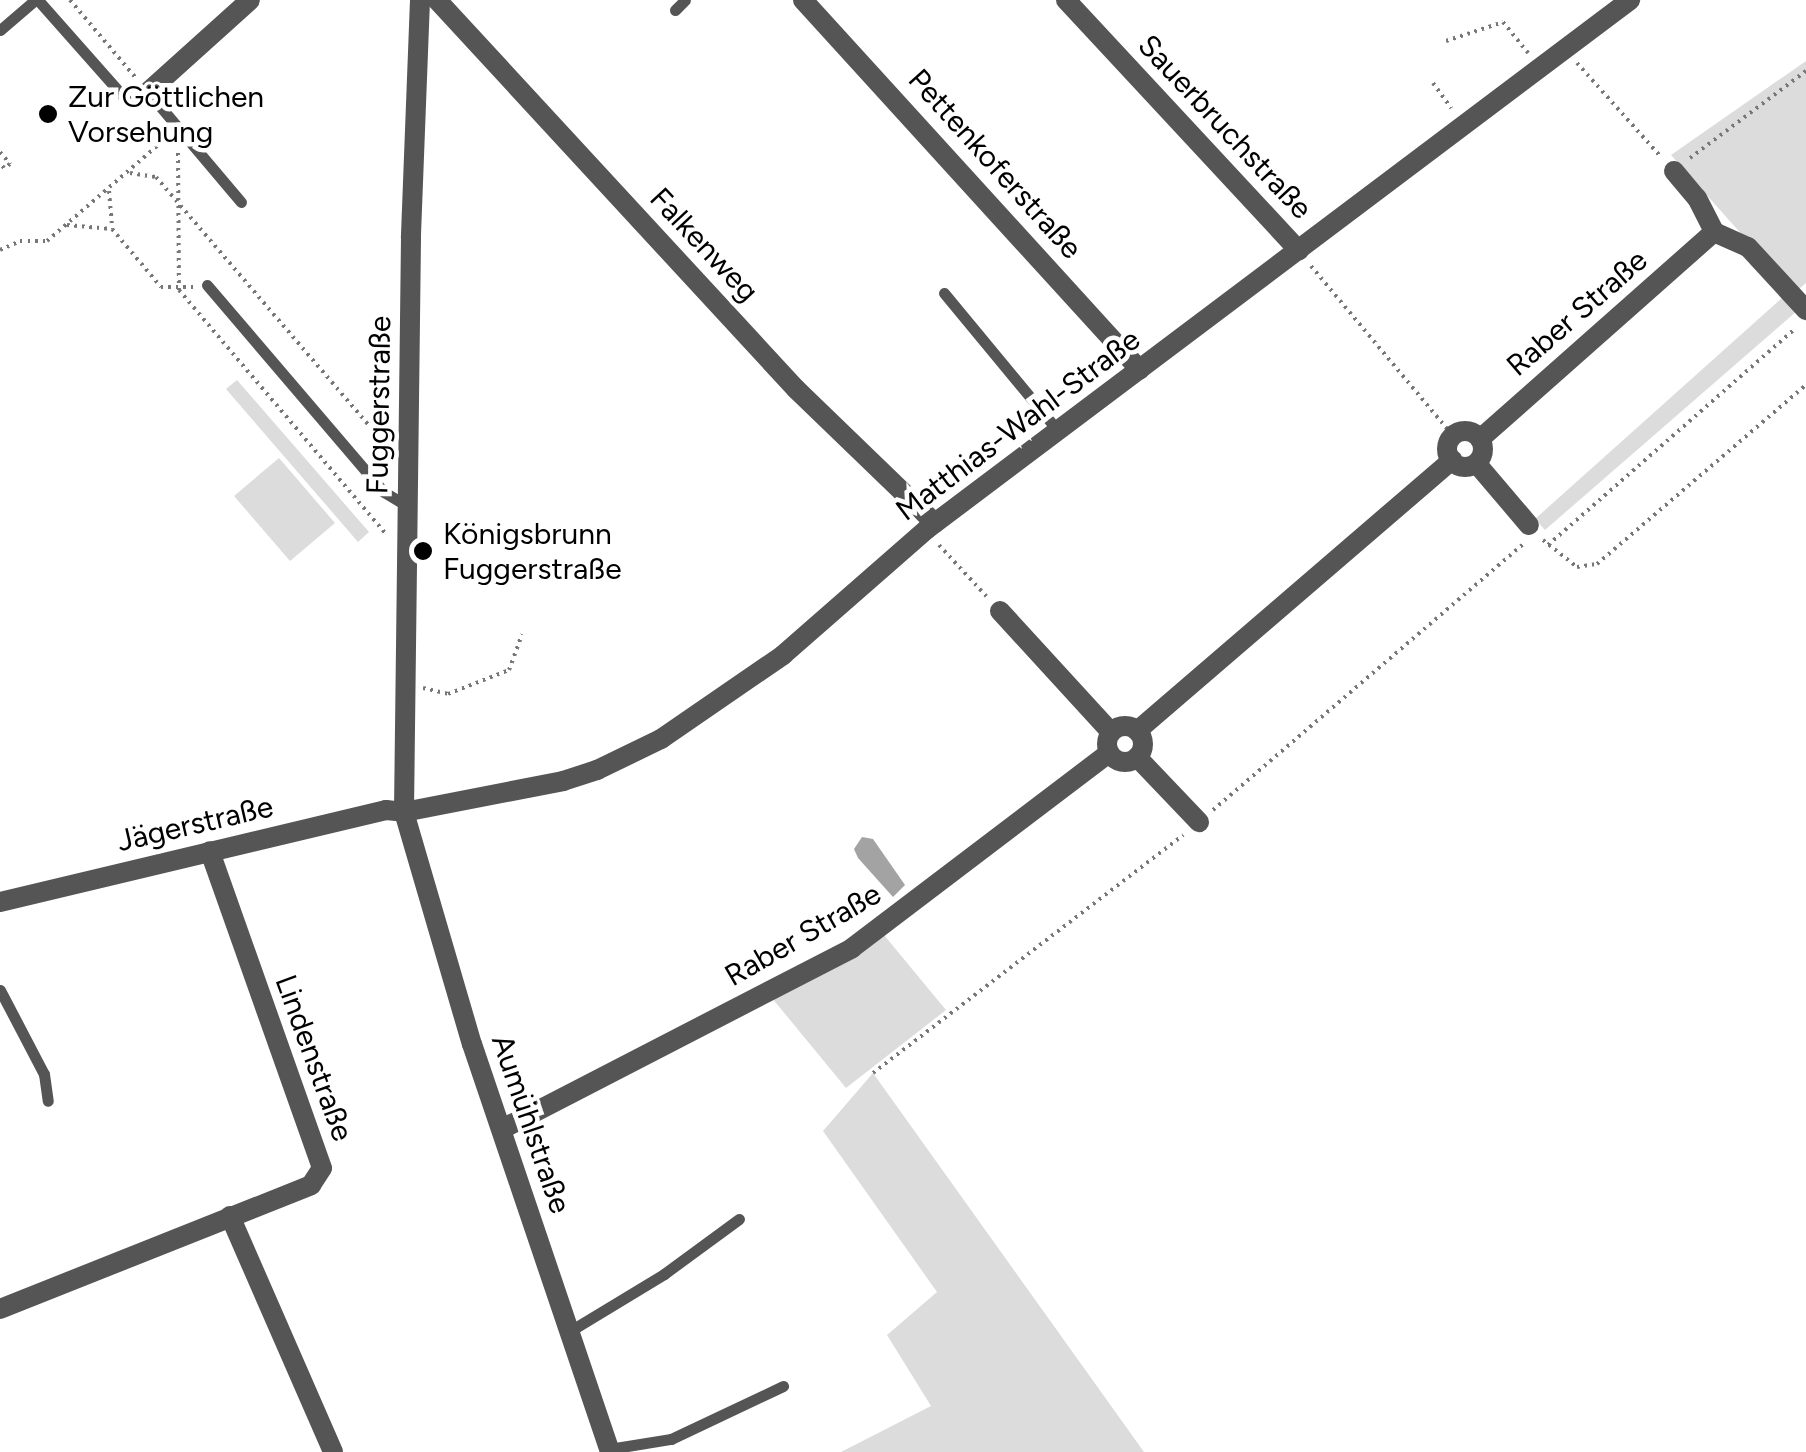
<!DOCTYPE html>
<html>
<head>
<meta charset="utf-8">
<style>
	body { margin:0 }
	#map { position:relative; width:1806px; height:1452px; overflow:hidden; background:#fff; font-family:Figtree,sans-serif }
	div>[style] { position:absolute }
	.green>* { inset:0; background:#dcdcdc }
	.water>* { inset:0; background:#a3a3a3 }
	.path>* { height:4px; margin-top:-2px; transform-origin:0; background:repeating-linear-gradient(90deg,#777 0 2.5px,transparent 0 7.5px) }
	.service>* { height:11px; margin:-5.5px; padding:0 5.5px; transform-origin:5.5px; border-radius:5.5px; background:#555 }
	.minor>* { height:20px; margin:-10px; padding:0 10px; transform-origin:10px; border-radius:10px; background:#555 }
	.minor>.ring { margin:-10px; padding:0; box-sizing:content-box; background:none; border:20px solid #555; border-radius:50% }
	.dots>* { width:28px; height:28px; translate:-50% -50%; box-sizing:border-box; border:5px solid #fff; border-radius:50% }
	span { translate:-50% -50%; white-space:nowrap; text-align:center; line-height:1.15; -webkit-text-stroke:9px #fff; paint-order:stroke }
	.poi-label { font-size:30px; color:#000 }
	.left { translate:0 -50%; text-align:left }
	.street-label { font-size:30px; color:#000 }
</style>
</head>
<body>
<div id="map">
	<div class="green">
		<div style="clip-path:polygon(1806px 61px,1806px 283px,1794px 293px,1671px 155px)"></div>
		<div style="clip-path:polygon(1782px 298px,1797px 311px,1545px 530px,1535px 519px)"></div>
		<div style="clip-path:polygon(237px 380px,369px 532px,358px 542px,226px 389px)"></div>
		<div style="clip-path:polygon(279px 458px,335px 523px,290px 561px,234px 496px)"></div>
		<div style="clip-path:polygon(879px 929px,946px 1010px,846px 1088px,767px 992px)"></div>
		<div style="clip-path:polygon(873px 1073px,1144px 1452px,841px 1452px,931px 1406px,887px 1335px,937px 1292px,823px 1131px)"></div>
	</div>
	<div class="water">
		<div style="clip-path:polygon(862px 837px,873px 839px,905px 885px,893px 897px,858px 858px,854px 849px)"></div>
	</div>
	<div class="path">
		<div style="left:70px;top:0;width:101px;rotate:49.8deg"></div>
		<div style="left:1446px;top:41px;width:60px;rotate:-18.4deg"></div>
		<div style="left:1503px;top:22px;width:40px;rotate:51deg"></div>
		<div style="left:1577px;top:63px;width:126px;rotate:48.2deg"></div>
		<div style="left:1433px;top:83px;width:31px;rotate:54deg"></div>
		<div style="left:0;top:152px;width:16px;rotate:50deg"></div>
		<div style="left:10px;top:164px;width:7px;rotate:146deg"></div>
		<div style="left:4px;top:168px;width:6px;rotate:-129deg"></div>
		<div style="left:178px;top:153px;width:137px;rotate:89.6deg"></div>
		<div style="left:179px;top:290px;width:319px;rotate:49.7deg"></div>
		<div style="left:1690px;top:158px;width:145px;rotate:-36.9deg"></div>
		<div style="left:130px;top:173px;width:26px;rotate:9deg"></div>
		<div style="left:156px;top:177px;width:358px;rotate:49.4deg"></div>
		<div style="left:109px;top:191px;width:38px;rotate:85deg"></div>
		<div style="left:67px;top:225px;width:45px;rotate:5.1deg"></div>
		<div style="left:112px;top:229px;width:76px;rotate:49.8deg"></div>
		<div style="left:161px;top:287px;width:33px"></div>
		<div style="left:0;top:250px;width:22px;rotate:-24deg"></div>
		<div style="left:20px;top:241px;width:27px"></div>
		<div style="left:47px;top:241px;width:156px;rotate:-40.8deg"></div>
		<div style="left:1311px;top:266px;width:222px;rotate:50.1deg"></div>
		<div style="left:1543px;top:540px;width:43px;rotate:38.5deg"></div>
		<div style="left:1577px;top:567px;width:20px;rotate:-9deg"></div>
		<div style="left:1597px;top:564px;width:275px;rotate:-40.6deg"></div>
		<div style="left:939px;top:545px;width:71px;rotate:47.3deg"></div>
		<div style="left:1548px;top:545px;width:328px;rotate:-41.2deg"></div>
		<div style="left:423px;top:688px;width:26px;rotate:13deg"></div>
		<div style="left:448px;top:694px;width:66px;rotate:-21.5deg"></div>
		<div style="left:509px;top:670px;width:38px;rotate:-70deg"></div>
		<div style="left:1213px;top:810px;width:411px;rotate:-40.6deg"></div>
		<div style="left:873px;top:1073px;width:391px;rotate:-37.5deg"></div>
	</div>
	<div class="service">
		<div style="left:38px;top:0;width:140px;rotate:48.5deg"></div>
		<div style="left:131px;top:105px;width:21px;rotate:-37deg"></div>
		<div style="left:148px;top:92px;width:144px;rotate:49.8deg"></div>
		<div style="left:675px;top:10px;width:14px;rotate:-45deg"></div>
		<div style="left:0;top:30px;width:46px;rotate:-40.6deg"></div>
		<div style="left:207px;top:285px;width:272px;rotate:49.5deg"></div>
		<div style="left:384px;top:492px;width:27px;rotate:31deg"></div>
		<div style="left:944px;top:293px;width:179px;rotate:50.4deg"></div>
		<div style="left:0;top:990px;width:95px;rotate:62.4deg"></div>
		<div style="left:44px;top:1074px;width:27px;rotate:82deg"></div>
		<div style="left:570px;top:1331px;width:110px;rotate:-31.2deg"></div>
		<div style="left:664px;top:1274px;width:93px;rotate:-36.3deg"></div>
		<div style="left:609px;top:1449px;width:63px;rotate:-9.2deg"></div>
		<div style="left:671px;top:1439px;width:124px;rotate:-25.3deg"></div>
	</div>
	<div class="minor">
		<div style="left:420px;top:0;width:238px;rotate:92.2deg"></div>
		<div style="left:411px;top:238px;width:574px;rotate:90.7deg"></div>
		<div style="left:404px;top:812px;width:242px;rotate:73.7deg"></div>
		<div style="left:472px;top:1044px;width:431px;rotate:71.3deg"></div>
		<div style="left:437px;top:0;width:529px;rotate:47.3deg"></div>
		<div style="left:796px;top:389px;width:193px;rotate:44deg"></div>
		<div style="left:803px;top:0;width:500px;rotate:47.67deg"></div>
		<div style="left:1066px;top:0;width:342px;rotate:47.1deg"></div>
		<div style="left:148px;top:92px;width:137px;rotate:-42deg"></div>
		<div style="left:1674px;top:171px;width:35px;rotate:50deg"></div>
		<div style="left:1697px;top:198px;width:38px;rotate:63deg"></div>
		<div style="left:1714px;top:232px;width:37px;rotate:24deg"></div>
		<div style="left:1748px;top:247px;width:86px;rotate:47.4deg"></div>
		<div class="ring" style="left:1447px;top:431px;width:16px;height:16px"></div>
		<div style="left:1480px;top:439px;width:312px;rotate:-41.5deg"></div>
		<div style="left:1477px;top:464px;width:80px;rotate:49.6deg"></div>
		<div style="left:1000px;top:611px;width:164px;rotate:47.5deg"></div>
		<div class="ring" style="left:1107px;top:726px;width:16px;height:16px"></div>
		<div style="left:1137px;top:731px;width:416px;rotate:-40.7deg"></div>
		<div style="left:1137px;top:757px;width:90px;rotate:46.4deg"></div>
		<div style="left:0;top:902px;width:397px;rotate:-13.4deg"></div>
		<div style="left:386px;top:810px;width:18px;rotate:6deg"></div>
		<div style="left:404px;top:812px;width:162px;rotate:-11deg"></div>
		<div style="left:563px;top:781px;width:36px;rotate:-18deg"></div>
		<div style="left:597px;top:770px;width:71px;rotate:-25.8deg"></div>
		<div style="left:661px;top:739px;width:148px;rotate:-34.5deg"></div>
		<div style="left:783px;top:655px;width:191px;rotate:-41.2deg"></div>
		<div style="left:927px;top:529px;width:880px;rotate:-36.96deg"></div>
		<div style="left:502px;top:1129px;width:394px;rotate:-27.3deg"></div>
		<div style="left:852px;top:948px;width:323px;rotate:-37.2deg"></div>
		<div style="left:230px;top:1216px;width:257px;rotate:66.4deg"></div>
		<div style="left:0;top:1309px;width:335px;rotate:-21.7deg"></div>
		<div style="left:311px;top:1185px;width:20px;rotate:-57deg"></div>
		<div style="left:322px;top:1168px;width:336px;rotate:-109.5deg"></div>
	</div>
	<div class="dots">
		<div style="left:48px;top:114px;background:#000"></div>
		<div style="left:423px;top:551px;background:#000"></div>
	</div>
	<div class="poi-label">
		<span class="left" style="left:68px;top:114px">Zur Göttlichen<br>Vorsehung</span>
		<span class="left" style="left:443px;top:551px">Königsbrunn<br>Fuggerstraße</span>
	</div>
	<div class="street-label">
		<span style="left:1225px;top:127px;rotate:47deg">Sauerbruchstraße</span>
		<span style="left:995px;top:164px;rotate:48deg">Pettenkoferstraße</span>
		<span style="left:704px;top:245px;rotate:47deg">Falkenweg</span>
		<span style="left:1577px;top:313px;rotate:-41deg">Raber Straße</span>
		<span style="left:379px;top:405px;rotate:-89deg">Fuggerstraße</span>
		<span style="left:1018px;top:425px;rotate:-37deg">Matthias-Wahl-Straße</span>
		<span style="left:195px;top:824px;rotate:-13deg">Jägerstraße</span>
		<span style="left:803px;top:935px;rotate:-30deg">Raber Straße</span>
		<span style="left:314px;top:1058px;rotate:70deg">Lindenstraße</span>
		<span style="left:531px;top:1124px;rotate:71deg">Aumühlstraße</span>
	</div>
</div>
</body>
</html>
